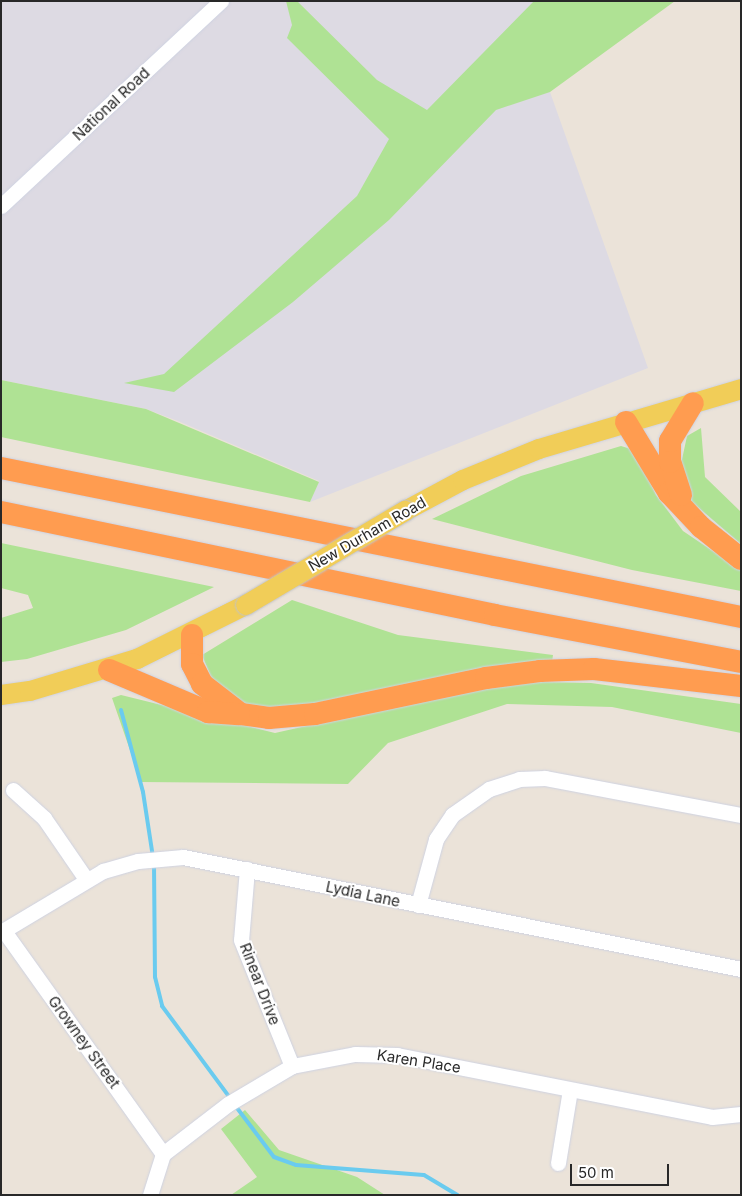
<!DOCTYPE html>
<html>
<head>
<meta charset="utf-8">
<style>
	body { margin:0 }
	#map { position:relative; width:742px; height:1196px; overflow:hidden; background:#ebe3d9; font-family:Inter,sans-serif }
	div>[style] { position:absolute }
	.industrial>* { inset:0; background:#dddae3 }
	.green>* { inset:0; background:#afe294 }
	.stream>* { height:4px; margin:-2px; padding:0 2px; transform-origin:2px; border-radius:2px; background:#6acbef }
	.roads { filter:drop-shadow(0 0 1px #ced2e1) drop-shadow(0 0 1px #ced2e1) }
	.minor>* { height:15px; margin:-7.5px; padding:0 7.5px; transform-origin:7.5px; border-radius:7.5px; background:#fff }
	.major>* { height:20px; margin:-10px; padding:0 10px; transform-origin:10px; border-radius:10px; background:#f1cd58 }
	.highway>* { height:22px; margin:-11px; padding:0 11px; transform-origin:11px; border-radius:11px; background:#ff9c50 }
	.bridges { filter:drop-shadow(0 0 1px #c3c3c3) drop-shadow(0 0 1px #c3c3c3) }
	.major-bridge>* { height:20px; margin:-10px; padding:0 10px; transform-origin:10px; border-radius:10px; background:#f1cd58 }
	span { translate:-50% -50%; white-space:nowrap; text-align:center; line-height:1.15; -webkit-text-stroke:4px #fff; paint-order:stroke }
	.street-label { font-size:15px; color:#282828 }
	.frame { position:absolute; inset:0; border:2px solid #282828; pointer-events:none }
	.scale { position:absolute; left:570px; top:1164px; width:99px; height:22px; box-sizing:border-box; border:2px solid #282828; border-top:0; padding-left:6px; font-size:15px; line-height:18px; white-space:nowrap; color:#282828; -webkit-text-stroke:4px #fff; paint-order:stroke }
</style>
</head>
<body>
<div id="map">
	<div class="industrial">
		<div style="clip-path:polygon(1px 1px,564px 1px,550px 92px,648px 368px,310px 502px,319px 481px,178px 421px,146px 409px,1px 380px)"></div>
	</div>
	<div class="green">
		<div style="clip-path:polygon(286px 1px,297px 1px,377px 80px,427px 110px,534px 1px,675px 1px,550px 92px,496px 110px,389px 220px,293px 302px,174px 392px,124px 383px,164px 374px,357px 196px,389px 139px,287px 38px,292px 25px)"></div>
		<div style="clip-path:polygon(1px 380px,146px 409px,319px 482px,310px 502px,1px 437px)"></div>
		<div style="clip-path:polygon(701px 428px,705px 477px,741px 512px,741px 544px,692px 502px,681px 464px,687px 436px)"></div>
		<div style="clip-path:polygon(621px 446px,634px 450px,656px 495px,683px 531px,741px 570px,741px 591px,632px 570px,432px 519px,521px 476px)"></div>
		<div style="clip-path:polygon(1px 543px,214px 587px,126px 630px,27px 659px,1px 662px,1px 618px,33px 608px,28px 595px,1px 588px)"></div>
		<div style="clip-path:polygon(292px 600px,398px 635px,553px 655px,552px 662px,289px 711px,239px 705px,212px 679px,202px 655px)"></div>
		<div style="clip-path:polygon(544px 682px,591px 683px,741px 704px,741px 733px,612px 707px,507px 704px,388px 743px,348px 784px,141px 782px,112px 698px,121px 695px,275px 733px,488px 685px)"></div>
		<div style="clip-path:polygon(245px 1110px,279px 1150px,357px 1177px,385px 1195px,231px 1195px,257px 1177px,221px 1129px)"></div>
	</div>
	<div class="stream">
		<div style="left:121px;top:710px;width:85px;rotate:75deg"></div>
		<div style="left:143px;top:792px;width:66px;rotate:81.3deg"></div>
		<div style="left:154px;top:864px;width:113px;rotate:89.5deg"></div>
		<div style="left:155px;top:977px;width:30px;rotate:76deg"></div>
		<div style="left:162px;top:1006px;width:114px;rotate:53.5deg"></div>
		<div style="left:234px;top:1104px;width:66px;rotate:53deg"></div>
		<div style="left:274px;top:1157px;width:23px;rotate:20deg"></div>
		<div style="left:296px;top:1165px;width:128px;rotate:4.5deg"></div>
		<div style="left:424px;top:1175px;width:39px;rotate:31deg"></div>
	</div>
	<div class="roads">
		<div class="minor">
			<div style="left:1px;top:206px;width:301px;rotate:-43deg"></div>
			<div style="left:13px;top:790px;width:42px;rotate:42.1deg"></div>
			<div style="left:44px;top:818px;width:74px;rotate:55.5deg"></div>
			<div style="left:247px;top:869px;width:71px;rotate:94.8deg"></div>
			<div style="left:241px;top:940px;width:136px;rotate:68deg"></div>
			<div style="left:418px;top:905px;width:68px;rotate:-74.7deg"></div>
			<div style="left:436px;top:839px;width:29px;rotate:-56deg"></div>
			<div style="left:452px;top:815px;width:45px;rotate:-35.1deg"></div>
			<div style="left:489px;top:789px;width:32px;rotate:-18deg"></div>
			<div style="left:519px;top:779px;width:26px;rotate:-2deg"></div>
			<div style="left:545px;top:778px;width:199px;rotate:10.7deg"></div>
			<div style="left:4px;top:931px;width:274px;rotate:54.5deg"></div>
			<div style="left:1px;top:932px;width:119px;rotate:-30.9deg"></div>
			<div style="left:103px;top:871px;width:36px;rotate:-16deg"></div>
			<div style="left:138px;top:861px;width:45px;rotate:-5.1deg"></div>
			<div style="left:183px;top:857px;width:569px;rotate:11.35deg"></div>
			<div style="left:558px;top:1163px;width:74px;rotate:-80.7deg"></div>
			<div style="left:150px;top:1195px;width:43px;rotate:-72.4deg"></div>
			<div style="left:163px;top:1154px;width:82px;rotate:-37.6deg"></div>
			<div style="left:228px;top:1104px;width:74px;rotate:-30.7deg"></div>
			<div style="left:292px;top:1066px;width:64px;rotate:-10.8deg"></div>
			<div style="left:355px;top:1054px;width:42px;rotate:1.4deg"></div>
			<div style="left:397px;top:1055px;width:321px;rotate:11.1deg"></div>
			<div style="left:712px;top:1117px;width:29px;rotate:-6deg"></div>
		</div>
		<div class="major">
			<div style="left:405px;top:511px;width:66px;rotate:-28.1deg"></div>
			<div style="left:463px;top:480px;width:82px;rotate:-22.2deg"></div>
			<div style="left:539px;top:449px;width:211px;rotate:-16.5deg"></div>
			<div style="left:1px;top:695px;width:29px;rotate:-8deg"></div>
			<div style="left:30px;top:691px;width:112px;rotate:-16.7deg"></div>
			<div style="left:137px;top:659px;width:122px;rotate:-26.4deg"></div>
		</div>
		<div class="highway">
			<div style="left:626px;top:422px;width:83px;rotate:58.8deg"></div>
			<div style="left:669px;top:493px;width:47px;rotate:46.7deg"></div>
			<div style="left:701px;top:527px;width:51px;rotate:38.7deg"></div>
			<div style="left:1px;top:468px;width:755px;rotate:11.38deg"></div>
			<div style="left:681px;top:495px;width:35px;rotate:-108deg"></div>
			<div style="left:670px;top:462px;width:21px;rotate:-90deg"></div>
			<div style="left:670px;top:441px;width:44px;rotate:-58.8deg"></div>
			<div style="left:1px;top:512px;width:505px;rotate:11.78deg"></div>
			<div style="left:495px;top:615px;width:250px;rotate:10.8deg"></div>
			<div style="left:192px;top:635px;width:29px;rotate:90deg"></div>
			<div style="left:192px;top:664px;width:22px;rotate:63deg"></div>
			<div style="left:202px;top:684px;width:49px;rotate:37.6deg"></div>
			<div style="left:241px;top:714px;width:28px;rotate:8deg"></div>
			<div style="left:269px;top:718px;width:46px;rotate:-5deg"></div>
			<div style="left:315px;top:714px;width:175px;rotate:-11.9deg"></div>
			<div style="left:486px;top:678px;width:54px;rotate:-7.4deg"></div>
			<div style="left:540px;top:671px;width:54px;rotate:-2.1deg"></div>
			<div style="left:594px;top:669px;width:148px;rotate:6.6deg"></div>
			<div style="left:109px;top:670px;width:108px;rotate:23deg"></div>
			<div style="left:208px;top:712px;width:31px;rotate:4deg"></div>
		</div>
	</div>
	<div class="bridges">
		<div class="major-bridge">
			<div style="left:246px;top:605px;width:185px;rotate:-30.6deg"></div>
		</div>
	</div>
	<div class="street-label">
		<span style="left:111px;top:104px;rotate:-43deg">National Road</span>
		<span style="left:367px;top:534px;rotate:-30deg">New Durham Road</span>
		<span style="left:363px;top:894px;rotate:12deg">Lydia Lane</span>
		<span style="left:260px;top:984px;rotate:69deg">Rinear Drive</span>
		<span style="left:84px;top:1042px;rotate:54deg">Growney Street</span>
		<span style="left:419px;top:1061px;rotate:9deg">Karen Place</span>
	</div>
	<div class="frame"></div>
	<div class="scale">50 m</div>
</div>
</body>
</html>
